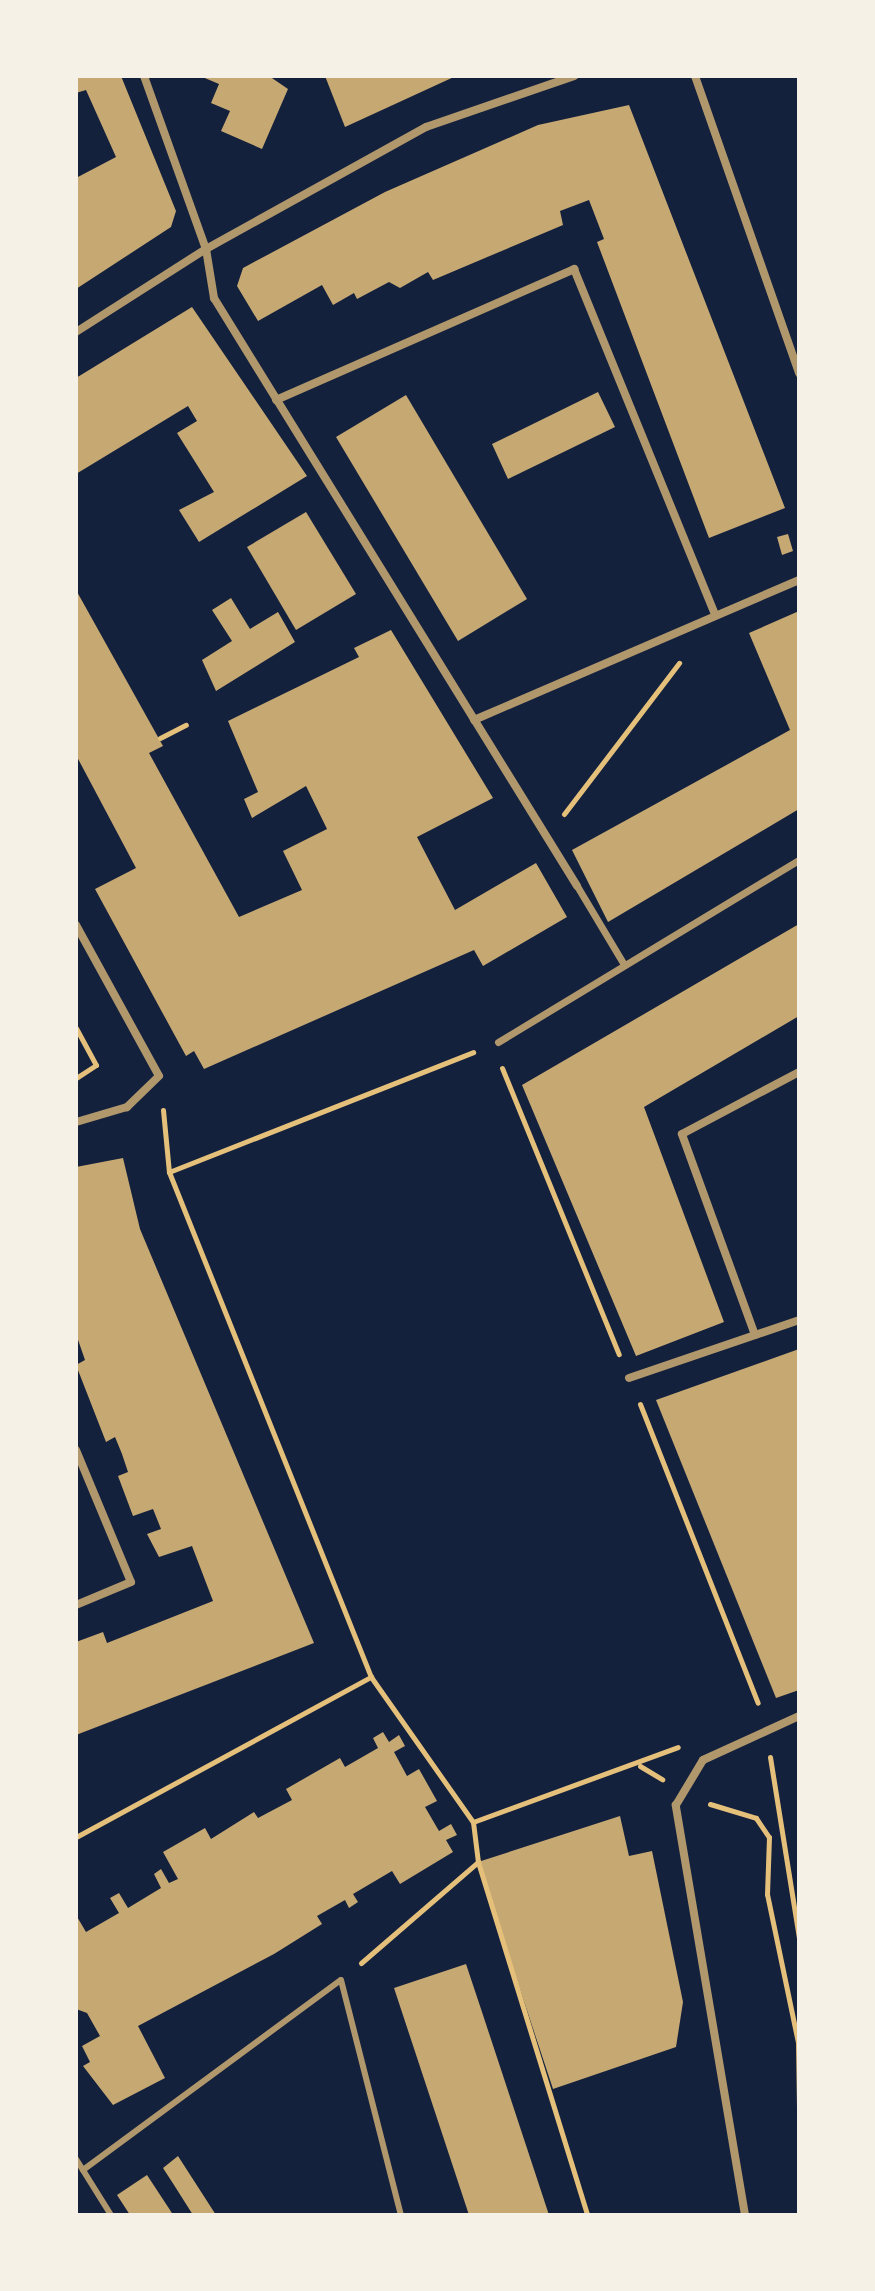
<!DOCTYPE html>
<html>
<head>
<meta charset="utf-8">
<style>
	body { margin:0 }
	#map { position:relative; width:875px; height:2291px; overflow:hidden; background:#14213d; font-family:"Source Sans 3",sans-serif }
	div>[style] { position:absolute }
	.building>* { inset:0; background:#c6a872 }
	.path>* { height:5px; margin:-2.5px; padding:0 2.5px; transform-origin:2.5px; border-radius:2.5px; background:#e5c07b }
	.service>* { height:6px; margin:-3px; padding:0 3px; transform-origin:3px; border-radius:3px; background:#b1986c }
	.pedestrian>* { height:7px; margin:-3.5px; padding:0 3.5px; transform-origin:3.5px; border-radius:3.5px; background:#b1986c }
	.minor>* { height:8px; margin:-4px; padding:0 4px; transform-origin:4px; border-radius:4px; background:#b1986c }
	span { translate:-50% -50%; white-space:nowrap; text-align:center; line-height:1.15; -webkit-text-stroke:6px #f6f1e7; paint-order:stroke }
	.frame { position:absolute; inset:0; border:78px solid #f6f1e7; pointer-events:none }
</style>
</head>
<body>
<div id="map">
	<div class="building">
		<div style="clip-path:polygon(76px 76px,121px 76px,176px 211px,171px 227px,76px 289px,76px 178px,116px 157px,86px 90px,76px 93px)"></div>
		<div style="clip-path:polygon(200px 76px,269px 76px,288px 89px,262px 149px,221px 131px,230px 111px,211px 103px,219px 84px)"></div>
		<div style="clip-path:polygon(325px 76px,456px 76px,345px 127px)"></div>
		<div style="clip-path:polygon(629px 105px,785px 508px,709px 538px,597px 242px,604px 239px,589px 200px,560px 211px,563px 225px,433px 280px,428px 272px,400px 288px,389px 282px,357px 299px,354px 293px,333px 305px,322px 285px,258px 321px,237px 286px,243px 268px,385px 192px,538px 125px)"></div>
		<div style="clip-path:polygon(192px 307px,307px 476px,199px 542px,179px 510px,214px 492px,177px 433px,197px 421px,188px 406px,76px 474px,76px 378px)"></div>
		<div style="clip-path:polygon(598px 392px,615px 427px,508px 479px,492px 444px)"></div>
		<div style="clip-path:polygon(406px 395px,527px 599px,458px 641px,336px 437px)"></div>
		<div style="clip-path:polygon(306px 512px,356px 594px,296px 630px,247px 547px)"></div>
		<div style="clip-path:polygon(788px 534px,793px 551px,782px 555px,777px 537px)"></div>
		<div style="clip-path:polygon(76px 590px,163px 746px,149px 753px,239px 917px,302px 890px,283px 851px,327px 829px,306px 786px,252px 818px,244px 799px,258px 792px,228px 721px,359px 657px,354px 648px,391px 630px,493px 798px,417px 837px,455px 910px,536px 863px,567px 917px,483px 966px,474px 950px,204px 1069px,194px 1051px,186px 1056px,95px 889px,136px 868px,76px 755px)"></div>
		<div style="clip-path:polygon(231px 598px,250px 629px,278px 612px,295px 642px,216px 691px,202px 660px,232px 641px,212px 610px)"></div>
		<div style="clip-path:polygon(799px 611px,799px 809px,608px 922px,572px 850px,790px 730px,749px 633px)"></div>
		<div style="clip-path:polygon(799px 924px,799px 1016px,644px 1107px,724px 1322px,636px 1356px,522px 1085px)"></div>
		<div style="clip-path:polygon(123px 1158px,140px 1229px,314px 1643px,76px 1735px,76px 1642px,103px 1632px,107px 1643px,213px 1601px,192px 1546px,159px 1557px,147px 1534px,161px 1529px,153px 1509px,133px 1516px,118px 1476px,128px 1472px,122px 1454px,115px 1437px,106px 1442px,76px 1365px,85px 1360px,76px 1334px,76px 1167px)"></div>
		<div style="clip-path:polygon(799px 1349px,799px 1690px,776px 1698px,656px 1400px)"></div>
		<div style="clip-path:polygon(383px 1732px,389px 1742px,399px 1735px,405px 1746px,394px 1752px,407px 1776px,419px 1769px,437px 1801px,425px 1807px,439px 1831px,451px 1824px,457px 1835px,446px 1840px,453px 1852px,400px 1884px,392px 1871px,353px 1894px,358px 1902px,349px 1908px,345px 1900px,317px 1916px,322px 1924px,274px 1954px,138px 2026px,165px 2078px,113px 2105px,83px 2066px,90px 2062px,82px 2046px,100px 2036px,87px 2013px,76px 2009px,76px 1915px,86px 1932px,119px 1913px,110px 1898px,119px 1893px,128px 1908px,161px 1888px,154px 1874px,161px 1869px,169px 1883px,178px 1879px,163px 1852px,205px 1828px,211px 1839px,254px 1812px,258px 1818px,292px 1800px,286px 1789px,340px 1758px,345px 1767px,378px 1748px,373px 1738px)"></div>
		<div style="clip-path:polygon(620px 1816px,629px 1856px,652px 1851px,683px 2002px,676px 2047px,553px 2089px,478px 1862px)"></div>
		<div style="clip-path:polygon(466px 1964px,482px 2012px,549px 2215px,469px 2215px,394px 1988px)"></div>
		<div style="clip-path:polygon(178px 2156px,216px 2215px,193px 2215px,174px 2185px,163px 2168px)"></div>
		<div style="clip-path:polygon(147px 2175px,170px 2210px,173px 2215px,130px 2215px,117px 2195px)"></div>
	</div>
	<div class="path">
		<div style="left:160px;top:738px;width:29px;rotate:-27deg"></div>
		<div style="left:564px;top:814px;width:190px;rotate:-52.7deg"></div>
		<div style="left:76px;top:1028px;width:42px;rotate:61.6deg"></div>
		<div style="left:96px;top:1065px;width:24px;rotate:147deg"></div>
		<div style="left:502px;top:1068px;width:309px;rotate:67.8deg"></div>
		<div style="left:163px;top:1110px;width:62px;rotate:84.5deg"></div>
		<div style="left:169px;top:1172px;width:544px;rotate:68.2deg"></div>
		<div style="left:371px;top:1677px;width:177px;rotate:54.9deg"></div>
		<div style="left:473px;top:1822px;width:218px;rotate:-20.1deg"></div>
		<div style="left:169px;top:1172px;width:327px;rotate:-21.5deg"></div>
		<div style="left:640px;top:1404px;width:321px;rotate:68.5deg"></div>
		<div style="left:770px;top:1757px;width:183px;rotate:80.9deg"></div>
		<div style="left:640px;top:1766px;width:26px;rotate:31deg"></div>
		<div style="left:710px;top:1804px;width:48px;rotate:16.9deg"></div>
		<div style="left:756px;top:1818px;width:23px;rotate:56deg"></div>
		<div style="left:769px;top:1837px;width:57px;rotate:92deg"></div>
		<div style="left:767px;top:1894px;width:152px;rotate:78.2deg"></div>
		<div style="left:798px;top:2043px;width:65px;rotate:89.1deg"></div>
		<div style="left:473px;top:1822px;width:40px;rotate:82.9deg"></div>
		<div style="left:478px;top:1862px;width:369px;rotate:72.8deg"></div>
		<div style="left:76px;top:1837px;width:336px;rotate:-28.5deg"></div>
		<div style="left:361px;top:1963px;width:155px;rotate:-40.8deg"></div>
	</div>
	<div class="service">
		<div style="left:76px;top:2159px;width:66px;rotate:58deg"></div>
		<div style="left:83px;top:2170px;width:320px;rotate:-36.4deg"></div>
		<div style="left:341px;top:1980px;width:243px;rotate:75.7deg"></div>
	</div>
	<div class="pedestrian">
		<div style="left:577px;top:886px;width:90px;rotate:59.1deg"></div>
		<div style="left:498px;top:1042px;width:352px;rotate:-31.2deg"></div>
	</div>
	<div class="minor">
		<div style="left:144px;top:76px;width:184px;rotate:70.3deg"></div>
		<div style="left:206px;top:249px;width:50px;rotate:80.7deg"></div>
		<div style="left:214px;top:298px;width:691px;rotate:58.31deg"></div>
		<div style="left:695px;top:76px;width:315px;rotate:70.7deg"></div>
		<div style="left:76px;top:332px;width:154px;rotate:-32.6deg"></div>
		<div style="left:206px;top:249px;width:252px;rotate:-29deg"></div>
		<div style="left:426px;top:127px;width:157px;rotate:-19deg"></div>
		<div style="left:276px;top:400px;width:326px;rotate:-23.7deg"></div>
		<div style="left:574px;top:269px;width:373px;rotate:67.8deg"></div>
		<div style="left:474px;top:720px;width:354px;rotate:-23.3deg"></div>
		<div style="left:76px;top:925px;width:172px;rotate:61.2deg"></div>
		<div style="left:159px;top:1076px;width:45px;rotate:135.9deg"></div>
		<div style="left:127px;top:1107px;width:53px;rotate:163.6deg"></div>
		<div style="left:755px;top:1335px;width:214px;rotate:-110deg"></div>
		<div style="left:682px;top:1134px;width:132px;rotate:-27.9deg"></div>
		<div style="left:629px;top:1378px;width:180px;rotate:-18.8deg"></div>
		<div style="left:76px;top:1450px;width:143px;rotate:67.4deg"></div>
		<div style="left:131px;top:1582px;width:60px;rotate:157.3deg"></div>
		<div style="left:745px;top:2215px;width:416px;rotate:-99.6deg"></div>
		<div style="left:676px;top:1805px;width:52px;rotate:-59deg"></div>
		<div style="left:703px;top:1760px;width:106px;rotate:-24.6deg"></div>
	</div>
	<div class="frame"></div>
</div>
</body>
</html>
